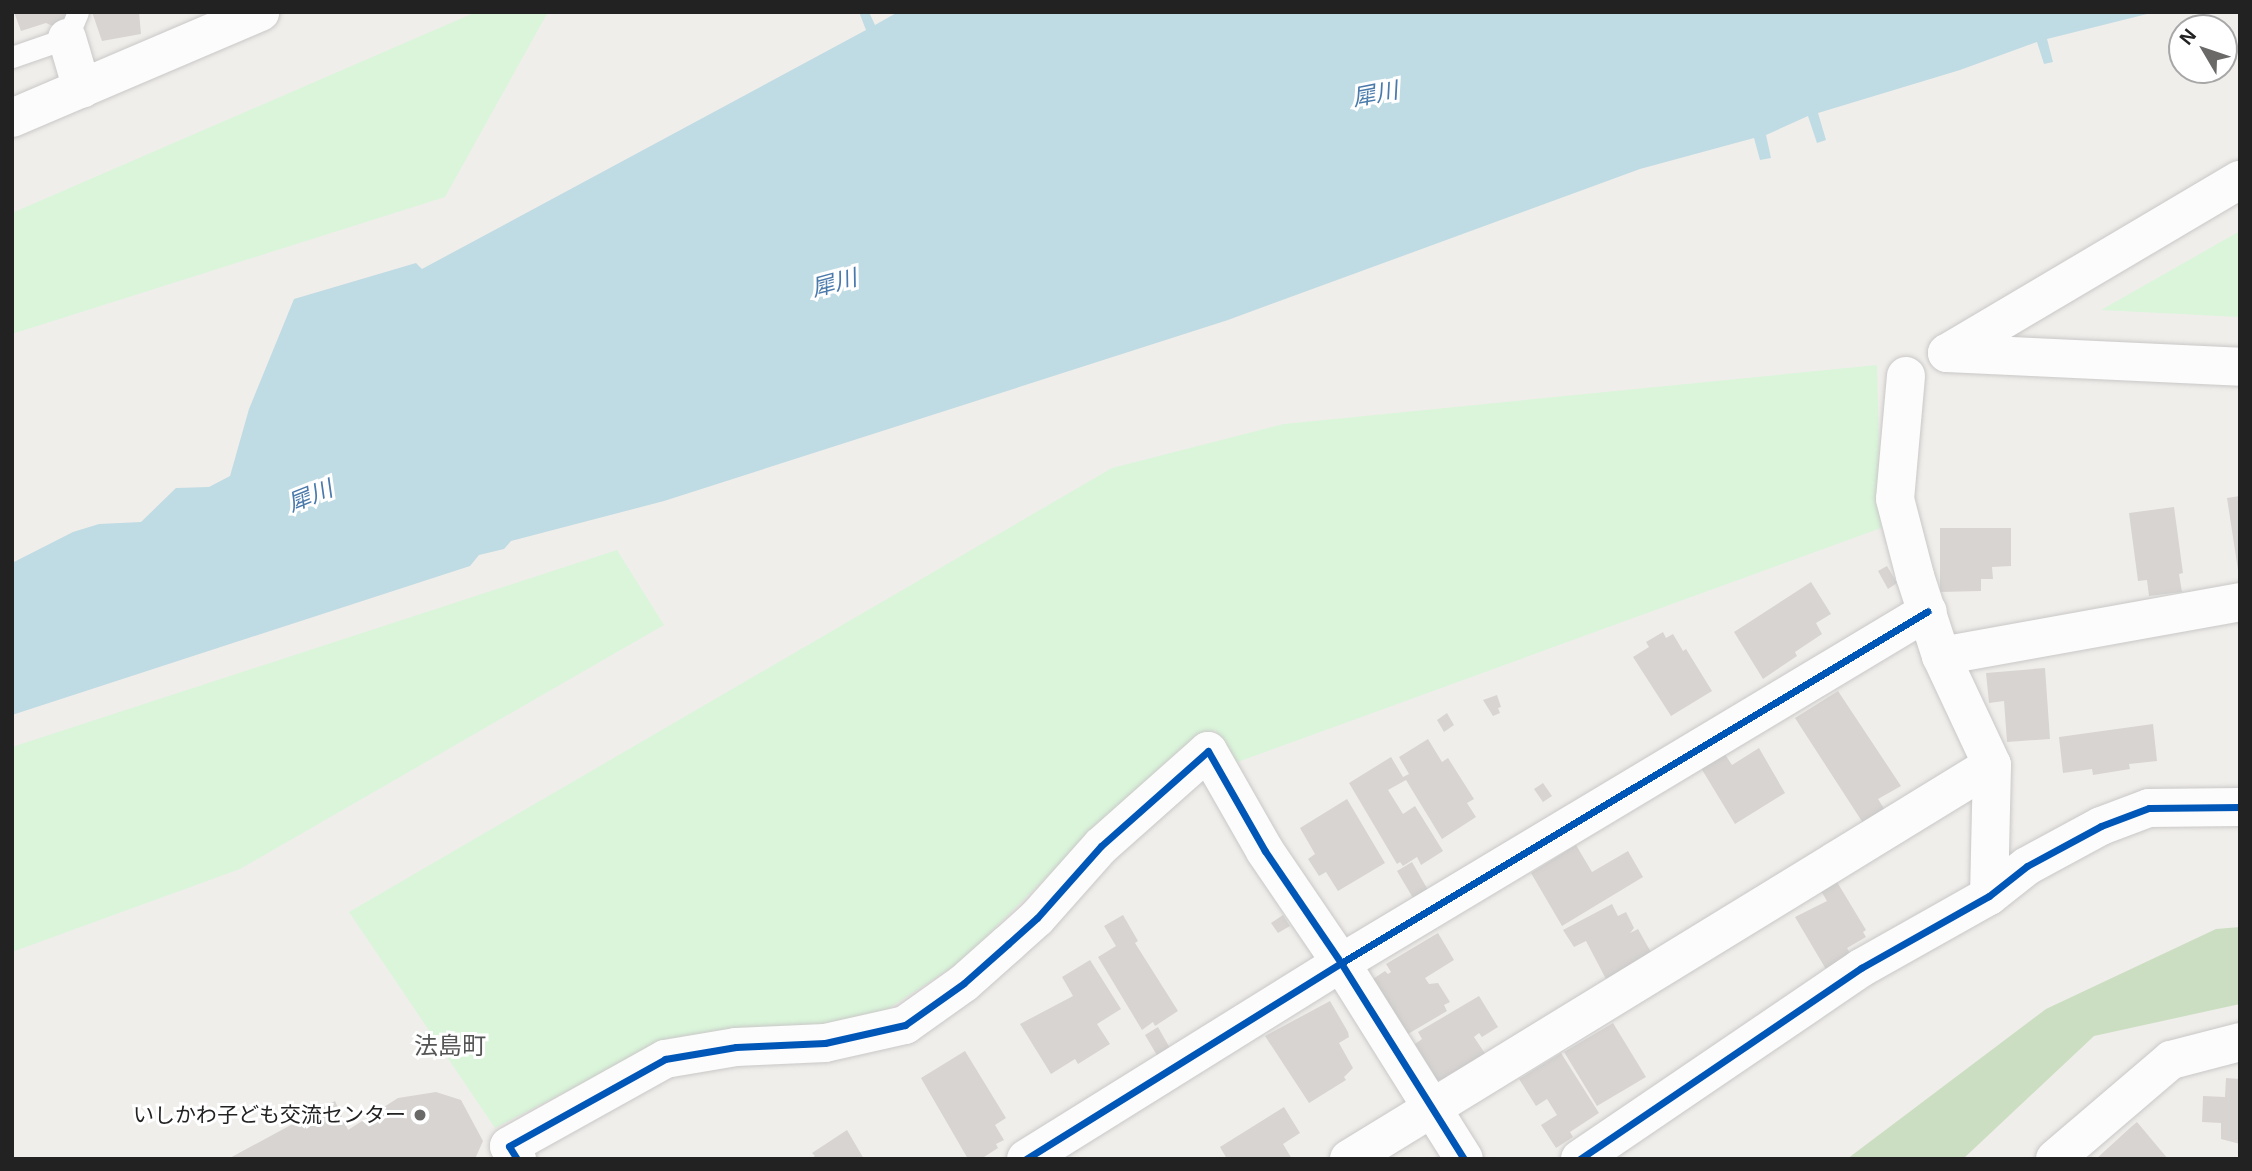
<!DOCTYPE html>
<html>
<head>
<meta charset="utf-8">
<style>
	body { margin:0 }
	#map { position:relative; width:2252px; height:1171px; overflow:hidden; background:#f0eeeb; font-family:Helvetica,"Noto Sans JP",sans-serif }
	div>[style] { position:absolute }
	.forest>* { inset:0; background:#cbdec1 }
	.park>* { inset:0; background:#daf5da }
	.water>* { inset:0; background:#bfdbe3 }
	.building>* { inset:0; background:#d7d4d2 }
	.roads { filter:drop-shadow(0 0 2px #c9c8c7) drop-shadow(0 0 2px #c9c8c7) }
	.service>* { height:21px; margin:-10.5px; padding:0 10.5px; transform-origin:10.5px; border-radius:10.5px; background:#fdfcfc }
	.minor>* { height:38px; margin:-19px; padding:0 19px; transform-origin:19px; border-radius:19px; background:#fdfcfc }
	.cycleway>* { height:7px; margin:-3.5px; padding:0 3.5px; transform-origin:3.5px; border-radius:3.5px; background:#0057b8 }
	.dots>* { width:19px; height:19px; translate:-50% -50%; box-sizing:border-box; border:4px solid #fff; border-radius:50% }
	span { translate:-50% -50%; white-space:nowrap; text-align:center; line-height:1.15; -webkit-text-stroke:6px #fff; paint-order:stroke }
	.poi-label { font-size:21px; color:#222 }
	.right { translate:-100% -50%; text-align:right }
	.water-label { font-size:23px; color:#4a7aab; font-style:italic }
	.quarter-label { font-size:24px; color:#555 }
	.frame { position:absolute; inset:0; border:14px solid #222; pointer-events:none }
	.north { position:absolute; left:2168px; top:14px; width:70px; height:70px; box-sizing:border-box; background:#fff; border:2px solid #a7a7a7; border-radius:50%; rotate:309deg; font-size:19px; font-weight:700; line-height:28px; text-align:center; color:#222 }
	.north::after { content:''; display:block; margin:auto; width:24px; height:32px; background:#6a6968; clip-path:polygon(50% 0,100% 100%,50% 72%,0 100%) }
</style>
</head>
<body>
<div id="map">
	<div class="forest">
		<div style="clip-path:polygon(2240px 927px,2240px 1004px,2094px 1036px,1963px 1159px,1847px 1159px,2046px 1009px,2216px 929px)"></div>
	</div>
	<div class="park">
		<div style="clip-path:polygon(476px 12px,548px 12px,445px 197px,12px 334px,12px 213px)"></div>
		<div style="clip-path:polygon(2240px 231px,2240px 317px,2101px 310px)"></div>
		<div style="clip-path:polygon(1877px 365px,1881px 528px,1235px 763px,1215px 730px,1114px 811px,960px 962px,874px 1018px,593px 1078px,495px 1128px,349px 912px,1112px 468px,1284px 424px)"></div>
		<div style="clip-path:polygon(617px 550px,664px 625px,240px 869px,12px 952px,12px 747px)"></div>
	</div>
	<div class="water">
		<div style="clip-path:polygon(859px 12px,869px 12px,875px 25px,898px 12px,2155px 12px,2047px 39px,2053px 62px,2044px 64px,2037px 42px,1960px 70px,1818px 113px,1826px 140px,1817px 143px,1808px 116px,1766px 135px,1771px 158px,1760px 160px,1754px 138px,1640px 169px,1228px 320px,664px 501px,511px 541px,504px 549px,479px 555px,470px 566px,12px 715px,12px 563px,73px 532px,99px 524px,141px 522px,176px 488px,209px 487px,230px 476px,249px 409px,294px 299px,416px 263px,422px 269px,866px 30px)"></div>
	</div>
	<div class="building">
		<div style="clip-path:polygon(14px 12px,67px 12px,63px 25px,55px 27px,46px 23px,21px 31px)"></div>
		<div style="clip-path:polygon(92px 12px,139px 12px,141px 34px,102px 41px)"></div>
		<div style="clip-path:polygon(2240px 496px,2240px 570px,2238px 570px,2227px 498px)"></div>
		<div style="clip-path:polygon(2174px 507px,2183px 573px,2179px 574px,2182px 592px,2149px 596px,2147px 580px,2138px 581px,2129px 513px)"></div>
		<div style="clip-path:polygon(1940px 528px,2011px 528px,2011px 566px,1992px 567px,1993px 579px,1981px 579px,1981px 591px,1940px 592px)"></div>
		<div style="clip-path:polygon(1887px 566px,1897px 583px,1888px 589px,1878px 571px)"></div>
		<div style="clip-path:polygon(1811px 582px,1831px 614px,1816px 623px,1822px 634px,1795px 652px,1797px 656px,1763px 679px,1734px 632px)"></div>
		<div style="clip-path:polygon(1663px 632px,1666px 638px,1673px 634px,1683px 651px,1686px 649px,1712px 691px,1671px 716px,1633px 657px,1649px 647px,1646px 642px)"></div>
		<div style="clip-path:polygon(2045px 668px,2050px 739px,2007px 742px,2004px 701px,1989px 703px,1986px 673px)"></div>
		<div style="clip-path:polygon(1838px 691px,1901px 786px,1878px 799px,1885px 810px,1863px 823px,1795px 718px)"></div>
		<div style="clip-path:polygon(1497px 695px,1501px 707px,1498px 708px,1500px 713px,1493px 716px,1483px 700px)"></div>
		<div style="clip-path:polygon(1447px 713px,1454px 725px,1444px 732px,1437px 720px)"></div>
		<div style="clip-path:polygon(2153px 724px,2157px 761px,2129px 764px,2130px 769px,2093px 775px,2092px 769px,2063px 773px,2059px 737px)"></div>
		<div style="clip-path:polygon(1428px 739px,1442px 762px,1448px 758px,1474px 799px,1467px 803px,1476px 817px,1442px 839px,1406px 780px,1388px 790px,1403px 814px,1415px 806px,1443px 851px,1421px 865px,1417px 857px,1403px 866px,1400px 862px,1397px 864px,1349px 783px,1391px 757px,1403px 777px,1409px 774px,1399px 757px)"></div>
		<div style="clip-path:polygon(1759px 748px,1785px 793px,1735px 824px,1701px 768px,1724px 753px,1732px 765px)"></div>
		<div style="clip-path:polygon(1543px 783px,1552px 796px,1543px 802px,1534px 789px)"></div>
		<div style="clip-path:polygon(1347px 799px,1385px 863px,1338px 891px,1326px 872px,1319px 876px,1308px 859px,1315px 854px,1300px 828px)"></div>
		<div style="clip-path:polygon(1576px 845px,1592px 872px,1628px 851px,1643px 877px,1562px 926px,1531px 873px)"></div>
		<div style="clip-path:polygon(1412px 862px,1428px 890px,1413px 898px,1397px 871px)"></div>
		<div style="clip-path:polygon(1834px 877px,1866px 930px,1863px 932px,1866px 937px,1847px 948px,1852px 956px,1827px 971px,1795px 917px,1827px 901px,1818px 886px)"></div>
		<div style="clip-path:polygon(1612px 904px,1618px 916px,1626px 912px,1634px 928px,1630px 933px,1638px 929px,1652px 954px,1606px 979px,1586px 941px,1574px 947px,1563px 930px)"></div>
		<div style="clip-path:polygon(1123px 915px,1138px 941px,1135px 943px,1178px 1011px,1155px 1026px,1153px 1022px,1142px 1030px,1098px 957px,1116px 946px,1104px 926px)"></div>
		<div style="clip-path:polygon(1283px 915px,1290px 926px,1278px 933px,1271px 923px)"></div>
		<div style="clip-path:polygon(1438px 933px,1454px 960px,1425px 978px,1429px 984px,1438px 983px,1450px 1002px,1444px 1005px,1447px 1011px,1408px 1034px,1373px 979px,1385px 971px,1388px 974px,1391px 972px,1386px 964px)"></div>
		<div style="clip-path:polygon(1090px 960px,1121px 1009px,1097px 1024px,1110px 1044px,1078px 1064px,1075px 1059px,1051px 1074px,1020px 1024px,1073px 996px,1062px 977px)"></div>
		<div style="clip-path:polygon(1479px 996px,1498px 1027px,1482px 1037px,1479px 1033px,1474px 1037px,1486px 1055px,1447px 1076px,1450px 1079px,1437px 1080px,1415px 1044px,1422px 1039px,1418px 1032px)"></div>
		<div style="clip-path:polygon(1330px 1001px,1348px 1032px,1349px 1037px,1339px 1043px,1353px 1068px,1344px 1077px,1346px 1080px,1309px 1103px,1265px 1036px)"></div>
		<div style="clip-path:polygon(1613px 1023px,1646px 1077px,1597px 1106px,1564px 1052px)"></div>
		<div style="clip-path:polygon(1158px 1027px,1171px 1050px,1158px 1057px,1145px 1035px)"></div>
		<div style="clip-path:polygon(965px 1051px,1006px 1118px,995px 1125px,1004px 1140px,996px 1144px,998px 1148px,981px 1159px,968px 1159px,921px 1078px)"></div>
		<div style="clip-path:polygon(1561px 1053px,1599px 1113px,1570px 1132px,1573px 1137px,1556px 1148px,1541px 1125px,1557px 1115px,1547px 1099px,1536px 1106px,1519px 1079px)"></div>
		<div style="clip-path:polygon(2226px 1078px,2240px 1079px,2240px 1144px,2221px 1139px,2221px 1123px,2202px 1122px,2203px 1096px,2225px 1097px)"></div>
		<div style="clip-path:polygon(436px 1092px,461px 1100px,483px 1141px,475px 1159px,228px 1159px,335px 1101px,348px 1130px,398px 1098px)"></div>
		<div style="clip-path:polygon(1284px 1107px,1300px 1133px,1283px 1144px,1292px 1159px,1227px 1159px,1220px 1147px)"></div>
		<div style="clip-path:polygon(2137px 1122px,2168px 1159px,2096px 1159px,2131px 1127px)"></div>
		<div style="clip-path:polygon(847px 1130px,864px 1159px,810px 1159px,815px 1156px,812px 1153px)"></div>
	</div>
	<div class="roads">
		<div class="service">
			<div style="left:12px;top:57px;width:58px;rotate:-19.1deg"></div>
			<div style="left:67px;top:38px;width:28px;rotate:-67deg"></div>
		</div>
		<div class="minor">
			<div style="left:67px;top:38px;width:53px;rotate:73.6deg"></div>
			<div style="left:12px;top:118px;width:270px;rotate:-23.1deg"></div>
			<div style="left:1947px;top:353px;width:340px;rotate:-30.6deg"></div>
			<div style="left:1947px;top:353px;width:293px;rotate:2.7deg"></div>
			<div style="left:1906px;top:376px;width:123px;rotate:95.1deg"></div>
			<div style="left:1895px;top:499px;width:80px;rotate:75.4deg"></div>
			<div style="left:1915px;top:576px;width:84px;rotate:72deg"></div>
			<div style="left:1941px;top:656px;width:120px;rotate:64.9deg"></div>
			<div style="left:1992px;top:765px;width:131px;rotate:91.3deg"></div>
			<div style="left:1941px;top:656px;width:304px;rotate:-10.2deg"></div>
			<div style="left:517px;top:1159px;width:15px;rotate:-122deg"></div>
			<div style="left:509px;top:1146px;width:179px;rotate:-29.1deg"></div>
			<div style="left:665px;top:1059px;width:72px;rotate:-9.6deg"></div>
			<div style="left:736px;top:1047px;width:89px;rotate:-2.6deg"></div>
			<div style="left:825px;top:1043px;width:82px;rotate:-12.7deg"></div>
			<div style="left:905px;top:1025px;width:72px;rotate:-35.4deg"></div>
			<div style="left:964px;top:983px;width:59px;rotate:-41.6deg"></div>
			<div style="left:1008px;top:944px;width:39px;rotate:-42deg"></div>
			<div style="left:1037px;top:918px;width:96px;rotate:-48.4deg"></div>
			<div style="left:1101px;top:846px;width:143px;rotate:-41.6deg"></div>
			<div style="left:1208px;top:751px;width:115px;rotate:60.3deg"></div>
			<div style="left:1265px;top:851px;width:135px;rotate:55.8deg"></div>
			<div style="left:1341px;top:963px;width:231px;rotate:57.9deg"></div>
			<div style="left:1026px;top:1159px;width:371px;rotate:-31.9deg"></div>
			<div style="left:1341px;top:963px;width:684px;rotate:-30.95deg"></div>
			<div style="left:1349px;top:1159px;width:754px;rotate:-31.5deg"></div>
			<div style="left:1580px;top:1159px;width:340px;rotate:-34.2deg"></div>
			<div style="left:1861px;top:968px;width:147px;rotate:-29.4deg"></div>
			<div style="left:1989px;top:896px;width:48px;rotate:-38.3deg"></div>
			<div style="left:2027px;top:866px;width:84px;rotate:-28.4deg"></div>
			<div style="left:2101px;top:826px;width:51px;rotate:-20.6deg"></div>
			<div style="left:2149px;top:808px;width:91px;rotate:-0.6deg"></div>
			<div style="left:2055px;top:1159px;width:153px;rotate:-40.5deg"></div>
			<div style="left:2171px;top:1060px;width:71px;rotate:-14.6deg"></div>
		</div>
	</div>
	<div class="cycleway">
		<div style="left:517px;top:1159px;width:15px;rotate:-122deg"></div>
		<div style="left:509px;top:1146px;width:179px;rotate:-29.1deg"></div>
		<div style="left:665px;top:1059px;width:72px;rotate:-9.6deg"></div>
		<div style="left:736px;top:1047px;width:89px;rotate:-2.6deg"></div>
		<div style="left:825px;top:1043px;width:82px;rotate:-12.7deg"></div>
		<div style="left:905px;top:1025px;width:72px;rotate:-35.4deg"></div>
		<div style="left:964px;top:983px;width:59px;rotate:-41.6deg"></div>
		<div style="left:1008px;top:944px;width:39px;rotate:-42deg"></div>
		<div style="left:1037px;top:918px;width:96px;rotate:-48.4deg"></div>
		<div style="left:1101px;top:846px;width:143px;rotate:-41.6deg"></div>
		<div style="left:1208px;top:751px;width:115px;rotate:60.3deg"></div>
		<div style="left:1265px;top:851px;width:135px;rotate:55.8deg"></div>
		<div style="left:1341px;top:963px;width:231px;rotate:57.9deg"></div>
		<div style="left:1026px;top:1159px;width:371px;rotate:-31.9deg"></div>
		<div style="left:1341px;top:963px;width:684px;rotate:-30.95deg"></div>
		<div style="left:1580px;top:1159px;width:340px;rotate:-34.2deg"></div>
		<div style="left:1861px;top:968px;width:147px;rotate:-29.4deg"></div>
		<div style="left:1989px;top:896px;width:48px;rotate:-38.3deg"></div>
		<div style="left:2027px;top:866px;width:84px;rotate:-28.4deg"></div>
		<div style="left:2101px;top:826px;width:51px;rotate:-20.6deg"></div>
		<div style="left:2149px;top:808px;width:91px;rotate:-0.6deg"></div>
	</div>
	<div class="dots">
		<div style="left:420px;top:1115px;background:#6a6968"></div>
	</div>
	<div class="poi-label">
		<span class="right" style="left:406px;top:1115px">いしかわ子ども交流センター</span>
	</div>
	<div class="water-label">
		<span style="left:1375px;top:94px;rotate:-11deg">犀川</span>
		<span style="left:834px;top:283px;rotate:-15deg">犀川</span>
		<span style="left:310px;top:496px;rotate:-22deg">犀川</span>
	</div>
	<div class="quarter-label">
		<span style="left:450px;top:1046px">法島町</span>
	</div>
	<div class="frame"></div>
	<div class="north">N</div>
</div>
</body>
</html>
